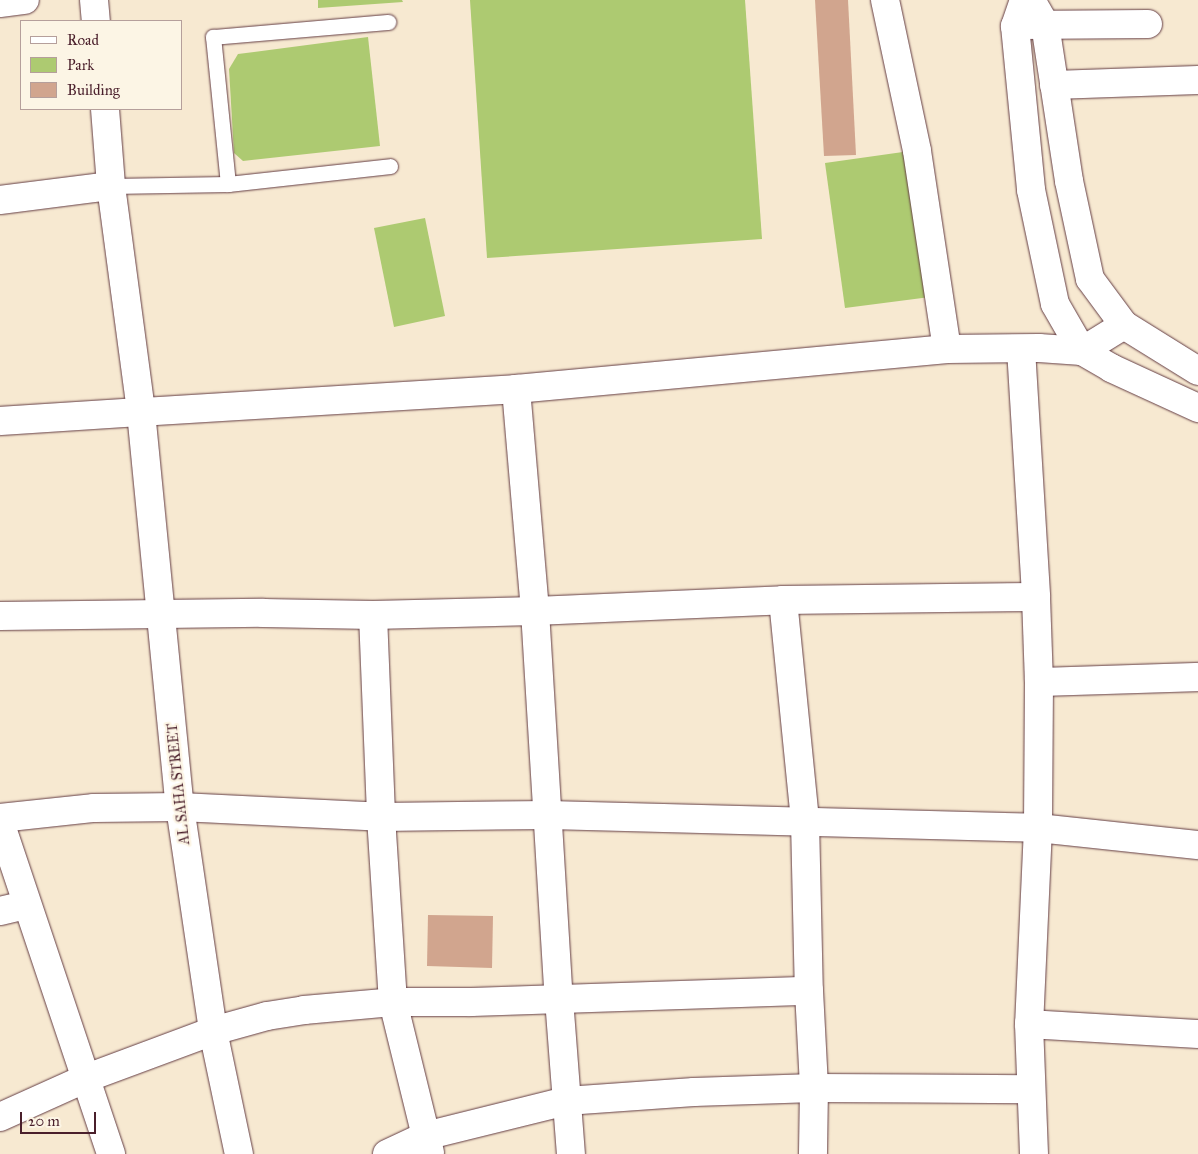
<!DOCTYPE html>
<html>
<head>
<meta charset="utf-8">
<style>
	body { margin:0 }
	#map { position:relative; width:1198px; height:1154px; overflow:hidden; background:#f7e9d1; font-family:"IM FELL Great Primer",serif }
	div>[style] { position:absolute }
	.green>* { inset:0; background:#adca71 }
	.building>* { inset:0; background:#d1a58e }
	.roads { filter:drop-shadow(0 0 1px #643d44) drop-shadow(0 0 1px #643d44) }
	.service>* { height:15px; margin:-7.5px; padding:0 7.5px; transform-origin:7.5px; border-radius:7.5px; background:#fff }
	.minor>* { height:28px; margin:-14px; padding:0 14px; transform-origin:14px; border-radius:14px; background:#fff }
	.tertiary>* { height:28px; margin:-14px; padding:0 14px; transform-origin:14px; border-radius:14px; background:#fff }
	span { translate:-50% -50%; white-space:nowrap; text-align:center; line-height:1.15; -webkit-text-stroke:4.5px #fcf5e5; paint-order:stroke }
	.street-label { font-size:14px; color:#4a1f2b }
	.legend { position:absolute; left:20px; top:20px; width:162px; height:90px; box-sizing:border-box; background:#fcf5e5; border:1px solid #b59f9b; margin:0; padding:6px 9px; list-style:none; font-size:15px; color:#4a1f2b }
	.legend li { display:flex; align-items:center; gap:10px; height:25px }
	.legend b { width:25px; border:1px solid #b59f9b }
	.scale { position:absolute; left:20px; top:1112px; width:76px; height:22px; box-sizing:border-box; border:2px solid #4a1f2b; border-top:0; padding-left:6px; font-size:15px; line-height:18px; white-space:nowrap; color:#4a1f2b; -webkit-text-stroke:4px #fcf5e5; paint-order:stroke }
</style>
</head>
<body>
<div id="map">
	<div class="green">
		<div style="clip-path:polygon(318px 0,402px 0,403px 2px,318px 8px)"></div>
		<div style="clip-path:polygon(470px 0,745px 0,762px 239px,487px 258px)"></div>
		<div style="clip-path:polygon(368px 37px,380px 146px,243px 161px,234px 153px,229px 69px,238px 54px)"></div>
		<div style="clip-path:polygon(910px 151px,930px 297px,845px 308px,825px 163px)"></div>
		<div style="clip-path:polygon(425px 218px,445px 316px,394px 327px,374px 228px)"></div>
	</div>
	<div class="building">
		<div style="clip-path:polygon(815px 0,848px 0,856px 155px,824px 156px)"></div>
		<div style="clip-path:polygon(428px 915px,493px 916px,492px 968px,427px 966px)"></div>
	</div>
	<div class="roads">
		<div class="service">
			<div style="left:228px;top:184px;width:148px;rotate:-95.8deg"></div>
			<div style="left:213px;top:37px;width:176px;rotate:-4.9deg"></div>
			<div style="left:111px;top:186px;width:117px;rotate:-1deg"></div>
			<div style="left:228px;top:184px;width:163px;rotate:-6.3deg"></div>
		</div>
		<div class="minor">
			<div style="left:94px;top:0;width:21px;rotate:85deg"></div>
			<div style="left:885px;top:0;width:154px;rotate:78deg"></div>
			<div style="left:917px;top:151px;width:200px;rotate:81.4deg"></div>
			<div style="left:0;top:3px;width:25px;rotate:-7deg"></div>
			<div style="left:1022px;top:25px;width:126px;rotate:-0.5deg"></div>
			<div style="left:1054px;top:85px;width:144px;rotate:-2deg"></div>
			<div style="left:105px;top:109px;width:77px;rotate:85.5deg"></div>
			<div style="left:1021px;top:349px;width:248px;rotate:86.5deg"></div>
			<div style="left:1036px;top:597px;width:85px;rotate:88deg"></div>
			<div style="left:1039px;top:682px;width:146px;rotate:90.4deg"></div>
			<div style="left:1038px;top:828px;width:196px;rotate:92.6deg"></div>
			<div style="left:1029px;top:1024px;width:130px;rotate:87.8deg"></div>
			<div style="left:516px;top:389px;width:223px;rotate:85.1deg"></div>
			<div style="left:535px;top:611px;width:389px;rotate:86.5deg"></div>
			<div style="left:559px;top:999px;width:155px;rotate:85.6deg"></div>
			<div style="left:0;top:421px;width:141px;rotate:-3.7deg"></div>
			<div style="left:141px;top:412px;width:397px;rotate:84.4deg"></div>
			<div style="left:180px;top:807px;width:226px;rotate:81.6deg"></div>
			<div style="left:213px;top:1031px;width:126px;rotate:78.1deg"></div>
			<div style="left:783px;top:600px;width:222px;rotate:84.3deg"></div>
			<div style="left:805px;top:821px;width:170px;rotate:88.7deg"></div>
			<div style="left:809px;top:991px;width:97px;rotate:87deg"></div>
			<div style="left:814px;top:1088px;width:66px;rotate:90.9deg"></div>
			<div style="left:373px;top:615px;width:202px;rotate:87.7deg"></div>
			<div style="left:381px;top:817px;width:185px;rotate:86.3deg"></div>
			<div style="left:393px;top:1002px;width:155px;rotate:76.2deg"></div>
			<div style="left:0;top:616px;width:263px;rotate:-0.7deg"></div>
			<div style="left:263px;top:613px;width:110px;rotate:1deg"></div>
			<div style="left:373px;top:615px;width:162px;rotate:-1.4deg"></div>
			<div style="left:535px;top:611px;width:248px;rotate:-2.5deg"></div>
			<div style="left:783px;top:600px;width:253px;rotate:-0.7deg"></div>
			<div style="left:1039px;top:682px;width:159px;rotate:-1.8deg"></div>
			<div style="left:0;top:818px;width:95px;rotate:-6.1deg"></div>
			<div style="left:94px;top:808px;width:86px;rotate:-0.7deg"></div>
			<div style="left:180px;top:807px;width:201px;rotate:2.8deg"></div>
			<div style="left:381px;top:817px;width:168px;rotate:-0.7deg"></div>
			<div style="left:549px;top:815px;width:489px;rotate:1.5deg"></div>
			<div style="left:1038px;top:828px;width:161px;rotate:6.1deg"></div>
			<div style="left:0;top:822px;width:350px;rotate:71.5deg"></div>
			<div style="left:0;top:911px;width:27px;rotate:-13deg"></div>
			<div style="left:1029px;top:1024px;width:169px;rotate:3.4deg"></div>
			<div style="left:0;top:1117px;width:92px;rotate:-24.3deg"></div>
			<div style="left:84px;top:1079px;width:138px;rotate:-20.4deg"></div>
			<div style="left:213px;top:1031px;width:56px;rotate:-15.5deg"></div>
			<div style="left:267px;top:1016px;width:37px;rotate:-9deg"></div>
			<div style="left:304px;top:1010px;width:89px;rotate:-5.1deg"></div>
			<div style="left:393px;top:1002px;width:78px"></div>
			<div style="left:471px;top:1002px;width:338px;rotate:-1.9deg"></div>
			<div style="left:387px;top:1154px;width:42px;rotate:-25.3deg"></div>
			<div style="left:425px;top:1136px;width:145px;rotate:-13.9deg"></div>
			<div style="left:566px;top:1101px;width:128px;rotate:-4deg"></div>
			<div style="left:694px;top:1092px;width:120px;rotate:-1.9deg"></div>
			<div style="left:814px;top:1088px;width:216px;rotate:0.3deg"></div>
		</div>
		<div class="tertiary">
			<div style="left:1024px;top:0;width:28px;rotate:109deg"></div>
			<div style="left:1015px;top:26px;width:165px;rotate:84.4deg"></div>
			<div style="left:1031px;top:190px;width:116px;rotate:78.1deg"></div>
			<div style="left:1055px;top:304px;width:54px;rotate:60.1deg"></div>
			<div style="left:1082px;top:351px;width:34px;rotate:30deg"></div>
			<div style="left:1111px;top:368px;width:96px;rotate:24.7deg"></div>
			<div style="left:1031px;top:0;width:28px;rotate:60deg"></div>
			<div style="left:1045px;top:24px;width:159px;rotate:81.3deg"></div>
			<div style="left:1069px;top:181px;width:100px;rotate:77.9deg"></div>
			<div style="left:1090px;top:279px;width:57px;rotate:53.5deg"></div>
			<div style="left:1124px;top:325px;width:87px;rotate:31.9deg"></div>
			<div style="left:0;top:200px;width:112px;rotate:-7.2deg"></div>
			<div style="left:111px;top:186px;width:228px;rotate:82.4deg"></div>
			<div style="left:141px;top:412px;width:376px;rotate:-3.5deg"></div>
			<div style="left:516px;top:389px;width:433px;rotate:-5.3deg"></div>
			<div style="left:947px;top:349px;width:92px;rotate:-0.6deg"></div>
			<div style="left:1039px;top:348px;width:43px;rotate:4deg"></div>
			<div style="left:1082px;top:351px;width:49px;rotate:-31.8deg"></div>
		</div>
	</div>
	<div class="street-label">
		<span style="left:179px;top:784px;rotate:-96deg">AL SAHA STREET</span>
	</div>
	<ul class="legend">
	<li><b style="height:6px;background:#fff"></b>Road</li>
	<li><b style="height:14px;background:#adca71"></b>Park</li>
	<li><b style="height:14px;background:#d1a58e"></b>Building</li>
	</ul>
	<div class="scale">20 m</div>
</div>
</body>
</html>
